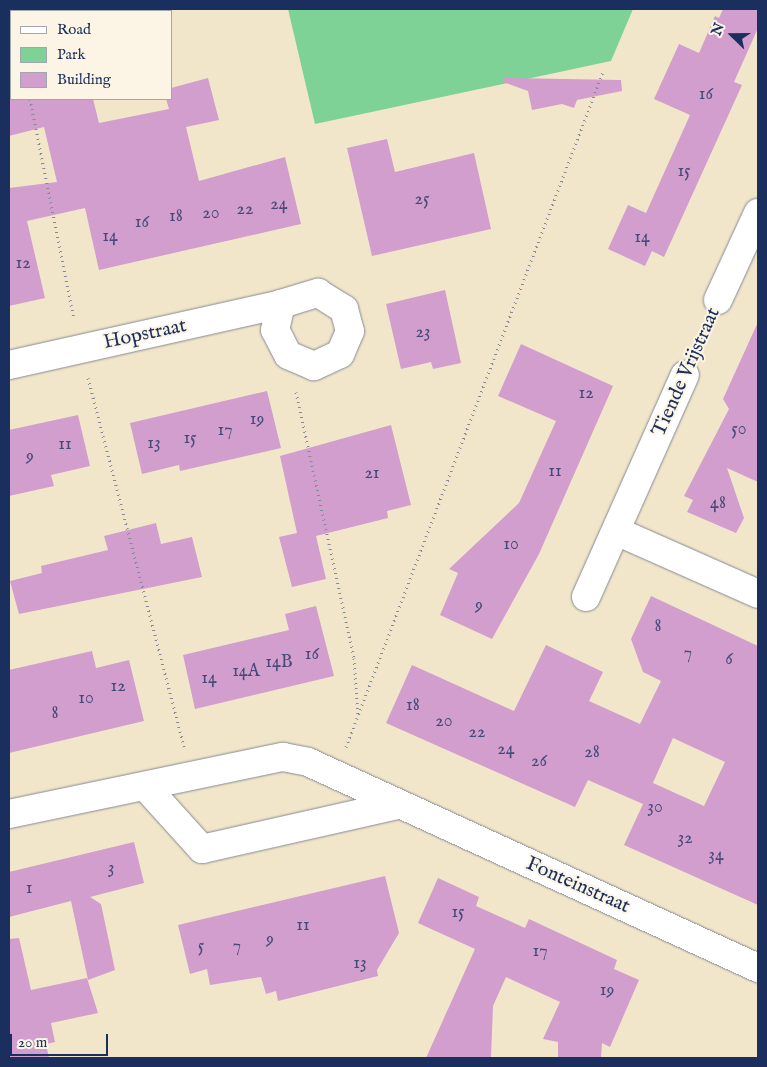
<!DOCTYPE html>
<html>
<head>
<meta charset="utf-8">
<style>
	body { margin:0 }
	#map { position:relative; width:767px; height:1067px; overflow:hidden; background:#f2e6ca; font-family:"IM FELL English",serif }
	div>[style] { position:absolute }
	.green>* { inset:0; background:#7ed295 }
	.building>* { inset:0; background:#d19ece }
	.path>* { height:3px; margin-top:-1.5px; transform-origin:0; background:repeating-linear-gradient(90deg,#868a94 0 1px,transparent 0 5px) }
	.roads { filter:drop-shadow(0 0 1px #868a94) drop-shadow(0 0 1px #868a94) }
	.minor>* { height:28px; margin:-14px; padding:0 14px; transform-origin:14px; border-radius:14px; background:#fff }
	span { translate:-50% -50%; white-space:nowrap; text-align:center; line-height:1.15; -webkit-text-stroke:4px #fcf5e5; paint-order:stroke }
	.number-label { font-size:18px; color:#484b7a }
	.number-label span { -webkit-text-stroke-width:0 }
	.street-label { font-size:20px; color:#1b2f5e }
	.frame { position:absolute; inset:0; border:10px solid #1b2f5e; pointer-events:none }
	.legend { position:absolute; left:10px; top:10px; width:162px; height:90px; box-sizing:border-box; background:#fcf5e5; border:1px solid #a2a6af; margin:0; padding:6px 9px; list-style:none; font-size:15px; color:#1b2f5e }
	.legend li { display:flex; align-items:center; gap:10px; height:25px }
	.legend b { width:25px; border:1px solid #a2a6af }
	.north { position:absolute; left:707px; top:10px; width:50px; height:50px; -webkit-text-stroke:4px #fcf5e5; paint-order:stroke; rotate:292deg; font-size:14px; font-weight:700; line-height:20px; text-align:center; color:#1b2f5e }
	.north::after { content:''; display:block; margin:auto; width:18px; height:22px; background:#1b2f5e; clip-path:polygon(50% 0,100% 100%,50% 72%,0 100%) }
	.scale { position:absolute; left:10px; top:1034px; width:98px; height:22px; box-sizing:border-box; border:2px solid #1b2f5e; border-top:0; padding-left:6px; font-size:15px; line-height:18px; white-space:nowrap; color:#1b2f5e; -webkit-text-stroke:4px #fcf5e5; paint-order:stroke }
</style>
</head>
<body>
<div id="map">
	<div class="green">
		<div style="clip-path:polygon(288px 9px,633px 9px,611px 61px,315px 124px)"></div>
	</div>
	<div class="building">
		<div style="clip-path:polygon(723px 9px,758px 9px,758px 28px,734px 82px,742px 85px,664px 257px,652px 251px,645px 266px,608px 249px,628px 205px,646px 213px,690px 115px,654px 99px,679px 44px,699px 53px,715px 16px,719px 18px)"></div>
		<div style="clip-path:polygon(208px 78px,219px 120px,186px 127px,199px 181px,285px 157px,301px 224px,99px 270px,85px 208px,27px 221px,45px 298px,9px 306px,9px 188px,57px 182px,44px 127px,9px 136px,9px 99px,93px 99px,99px 123px,169px 109px,166px 99px,171px 99px,171px 88px)"></div>
		<div style="clip-path:polygon(504px 78px,621px 80px,622px 91px,577px 100px,574px 108px,562px 104px,532px 110px,528px 91px,503px 82px)"></div>
		<div style="clip-path:polygon(387px 139px,395px 172px,474px 153px,491px 229px,372px 256px,347px 148px)"></div>
		<div style="clip-path:polygon(445px 290px,461px 363px,433px 369px,431px 362px,401px 369px,386px 304px)"></div>
		<div style="clip-path:polygon(758px 322px,758px 482px,727px 468px,744px 518px,736px 533px,687px 512px,693px 500px,684px 496px,729px 409px,723px 399px)"></div>
		<div style="clip-path:polygon(521px 344px,613px 386px,539px 554px,492px 639px,440px 615px,458px 573px,449px 569px,519px 503px,556px 421px,498px 396px)"></div>
		<div style="clip-path:polygon(267px 391px,281px 448px,180px 471px,179px 465px,142px 474px,130px 423px)"></div>
		<div style="clip-path:polygon(78px 415px,90px 466px,51px 475px,54px 486px,9px 496px,9px 430px)"></div>
		<div style="clip-path:polygon(391px 425px,411px 505px,387px 511px,388px 518px,316px 536px,326px 579px,292px 587px,279px 537px,297px 533px,280px 456px)"></div>
		<div style="clip-path:polygon(156px 523px,161px 544px,192px 537px,202px 577px,19px 614px,10px 581px,42px 573px,41px 566px,108px 550px,104px 536px)"></div>
		<div style="clip-path:polygon(evenodd,651px 596px,758px 646px,758px 905px,624px 845px,643px 804px,588px 780px,575px 807px,386px 723px,412px 665px,514px 711px,546px 645px,603px 672px,589px 701px,640px 724px,661px 681px,643px 672px,631px 639px,651px 596px,673px 738px,725px 762px,704px 806px,653px 783px,648px 794px,673px 738px)"></div>
		<div style="clip-path:polygon(316px 606px,334px 676px,195px 709px,183px 655px,289px 630px,285px 614px)"></div>
		<div style="clip-path:polygon(92px 651px,96px 668px,129px 660px,144px 721px,9px 753px,9px 670px)"></div>
		<div style="clip-path:polygon(134px 842px,144px 883px,90px 897px,101px 904px,115px 970px,88px 980px,71px 901px,9px 917px,9px 872px)"></div>
		<div style="clip-path:polygon(385px 876px,399px 933px,377px 970px,378px 976px,278px 1001px,276px 991px,266px 994px,261px 977px,210px 985px,207px 969px,190px 974px,178px 925px)"></div>
		<div style="clip-path:polygon(438px 878px,479px 897px,476px 906px,525px 928px,529px 919px,617px 960px,614px 969px,639px 980px,610px 1047px,602px 1043px,601px 1058px,558px 1058px,558px 1042px,543px 1039px,560px 1002px,506px 977px,493px 1006px,491px 1058px,426px 1058px,475px 949px,418px 923px)"></div>
		<div style="clip-path:polygon(19px 938px,31px 990px,87px 978px,98px 1013px,51px 1023px,55px 1042px,46px 1044px,49px 1058px,9px 1058px,9px 939px)"></div>
	</div>
	<div class="path">
		<div style="left:11px;top:9px;width:2px;rotate:63deg"></div>
		<div style="left:30px;top:99px;width:224px;rotate:78.7deg"></div>
		<div style="left:697px;top:347px;width:21px;rotate:-65deg"></div>
		<div style="left:88px;top:378px;width:381px;rotate:75.4deg"></div>
		<div style="left:296px;top:392px;width:272px;rotate:77.7deg"></div>
		<div style="left:354px;top:658px;width:59px;rotate:86.1deg"></div>
		<div style="left:346px;top:747px;width:722px;rotate:-69.16deg"></div>
	</div>
	<div class="roads">
		<div class="minor">
			<div style="left:318px;top:293px;width:31px;rotate:32deg"></div>
			<div style="left:344px;top:309px;width:23px;rotate:75deg"></div>
			<div style="left:350px;top:331px;width:25px;rotate:113deg"></div>
			<div style="left:340px;top:354px;width:29px;rotate:155deg"></div>
			<div style="left:314px;top:366px;width:28px;rotate:-157deg"></div>
			<div style="left:288px;top:355px;width:28px;rotate:-117deg"></div>
			<div style="left:275px;top:330px;width:27px;rotate:-77deg"></div>
			<div style="left:281px;top:304px;width:39px;rotate:-17deg"></div>
			<div style="left:718px;top:300px;width:96px;rotate:-65.3deg"></div>
			<div style="left:9px;top:365px;width:279px;rotate:-12.6deg"></div>
			<div style="left:616px;top:531px;width:155px;rotate:23.9deg"></div>
			<div style="left:586px;top:597px;width:243px;rotate:-66deg"></div>
			<div style="left:145px;top:786px;width:85px;rotate:47.9deg"></div>
			<div style="left:202px;top:849px;width:200px;rotate:-12.7deg"></div>
			<div style="left:9px;top:814px;width:280px;rotate:-11.8deg"></div>
			<div style="left:283px;top:757px;width:25px;rotate:11deg"></div>
			<div style="left:308px;top:762px;width:495px;rotate:24.6deg"></div>
		</div>
	</div>
	<div class="number-label">
		<span style="left:706px;top:95px">16</span>
		<span style="left:684px;top:172px">15</span>
		<span style="left:422px;top:200px">25</span>
		<span style="left:279px;top:205px">24</span>
		<span style="left:245px;top:210px">22</span>
		<span style="left:211px;top:214px">20</span>
		<span style="left:176px;top:217px">18</span>
		<span style="left:142px;top:223px">16</span>
		<span style="left:110px;top:237px">14</span>
		<span style="left:642px;top:238px">14</span>
		<span style="left:23px;top:264px">12</span>
		<span style="left:423px;top:333px">23</span>
		<span style="left:586px;top:394px">12</span>
		<span style="left:257px;top:420px">19</span>
		<span style="left:739px;top:430px">50</span>
		<span style="left:225px;top:431px">17</span>
		<span style="left:190px;top:439px">15</span>
		<span style="left:154px;top:444px">13</span>
		<span style="left:65px;top:445px">11</span>
		<span style="left:30px;top:457px">9</span>
		<span style="left:555px;top:472px">11</span>
		<span style="left:372px;top:474px">21</span>
		<span style="left:718px;top:504px">48</span>
		<span style="left:511px;top:545px">10</span>
		<span style="left:479px;top:606px">9</span>
		<span style="left:658px;top:627px">8</span>
		<span style="left:688px;top:654px">7</span>
		<span style="left:312px;top:655px">16</span>
		<span style="left:729px;top:660px">6</span>
		<span style="left:279px;top:663px">14B</span>
		<span style="left:246px;top:672px">14A</span>
		<span style="left:209px;top:679px">14</span>
		<span style="left:118px;top:687px">12</span>
		<span style="left:86px;top:699px">10</span>
		<span style="left:413px;top:706px">18</span>
		<span style="left:55px;top:714px">8</span>
		<span style="left:444px;top:722px">20</span>
		<span style="left:477px;top:733px">22</span>
		<span style="left:506px;top:750px">24</span>
		<span style="left:592px;top:753px">28</span>
		<span style="left:539px;top:762px">26</span>
		<span style="left:655px;top:808px">30</span>
		<span style="left:685px;top:839px">32</span>
		<span style="left:716px;top:856px">34</span>
		<span style="left:111px;top:869px">3</span>
		<span style="left:29px;top:889px">1</span>
		<span style="left:458px;top:913px">15</span>
		<span style="left:303px;top:926px">11</span>
		<span style="left:270px;top:940px">9</span>
		<span style="left:201px;top:947px">5</span>
		<span style="left:237px;top:947px">7</span>
		<span style="left:540px;top:952px">17</span>
		<span style="left:360px;top:964px">13</span>
		<span style="left:607px;top:991px">19</span>
	</div>
	<div class="street-label">
		<span style="left:145px;top:334px;rotate:-12deg">Hopstraat</span>
		<span style="left:686px;top:372px;rotate:-66deg">Tiende Vrijstraat</span>
		<span style="left:578px;top:885px;rotate:24deg">Fonteinstraat</span>
	</div>
	<div class="frame"></div>
	<ul class="legend">
	<li><b style="height:6px;background:#fff"></b>Road</li>
	<li><b style="height:14px;background:#7ed295"></b>Park</li>
	<li><b style="height:14px;background:#d19ece"></b>Building</li>
	</ul>
	<div class="north">N</div>
	<div class="scale">20 m</div>
</div>
</body>
</html>
